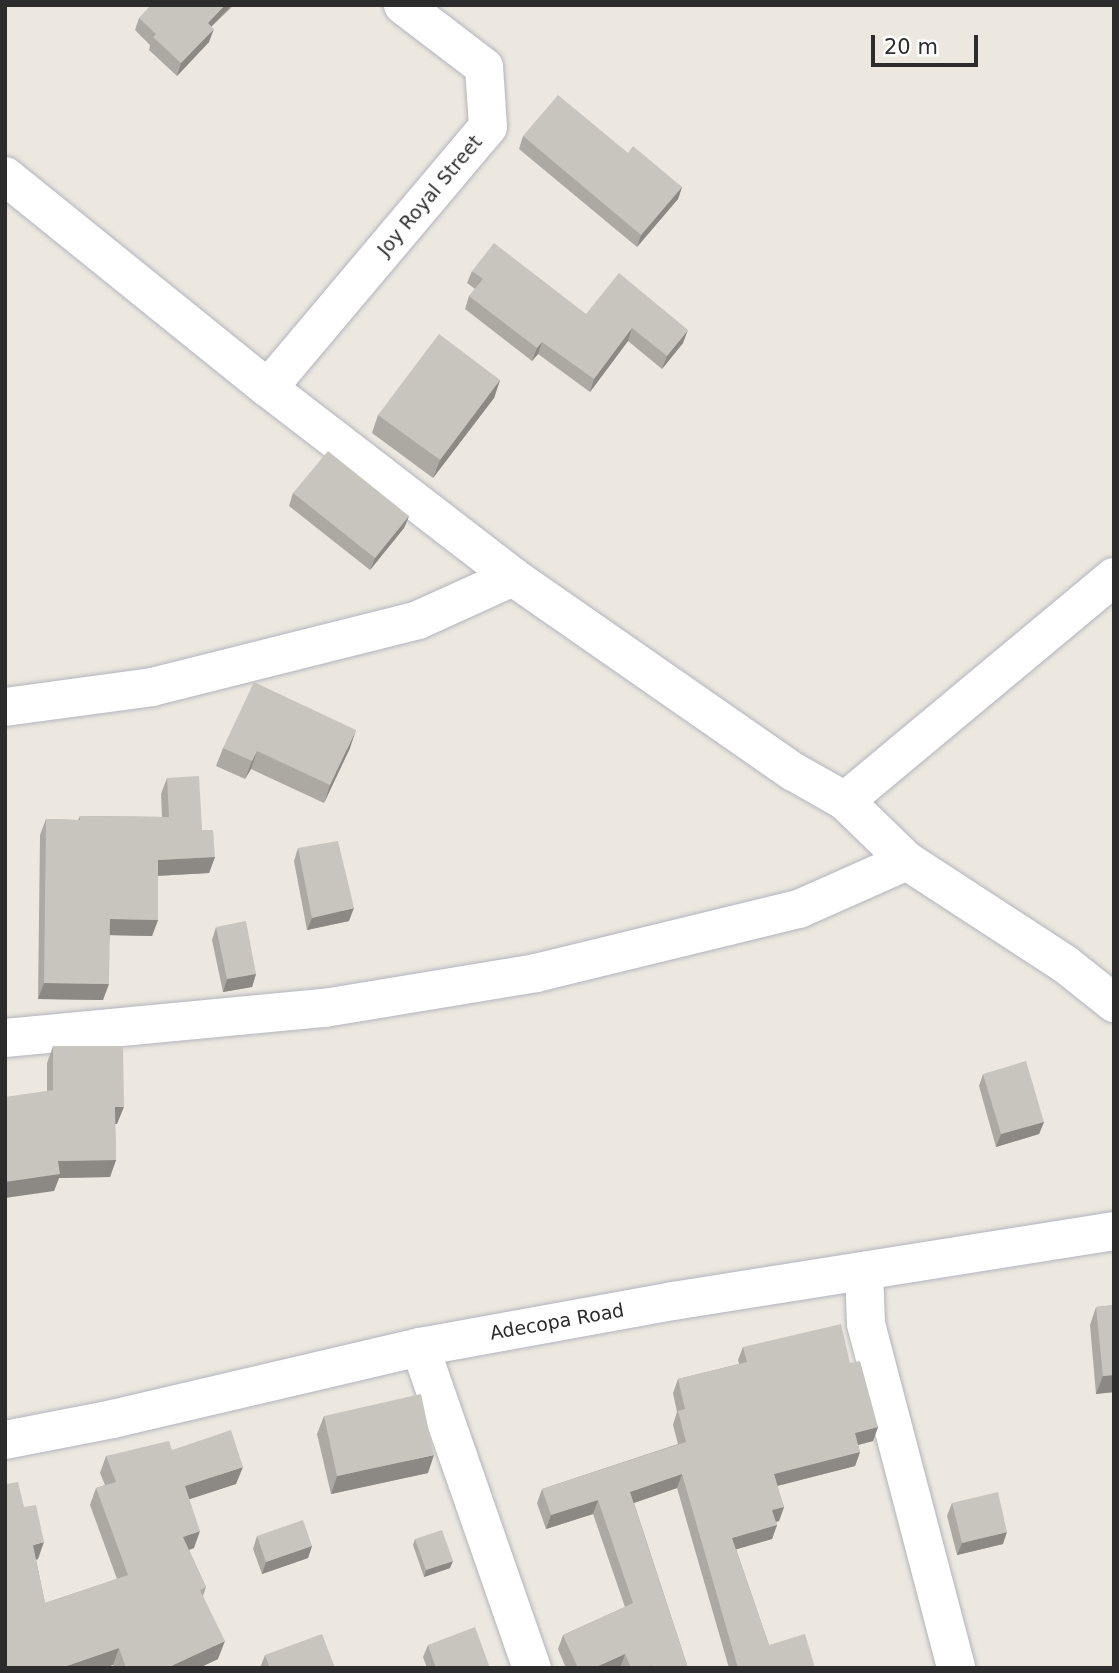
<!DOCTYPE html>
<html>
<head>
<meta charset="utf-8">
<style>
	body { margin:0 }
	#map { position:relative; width:1119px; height:1673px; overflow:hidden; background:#ece8df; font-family:"DejaVu Sans",sans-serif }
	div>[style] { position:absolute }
	.roads { filter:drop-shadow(0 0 2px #b2b4be) drop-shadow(0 0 2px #b2b4be) }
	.minor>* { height:38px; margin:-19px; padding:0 19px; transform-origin:19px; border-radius:19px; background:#fff }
	.tertiary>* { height:38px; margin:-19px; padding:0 19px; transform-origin:19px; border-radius:19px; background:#fff }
	.wall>* { inset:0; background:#aca9a3 }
	.shaded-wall>* { inset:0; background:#8c8985 }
	.building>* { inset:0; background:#c8c4be }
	span { translate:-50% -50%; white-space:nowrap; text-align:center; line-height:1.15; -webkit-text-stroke:6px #fff; paint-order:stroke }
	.street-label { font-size:19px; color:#2c2c2c }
	.frame { position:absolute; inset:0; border:7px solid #2c2c2c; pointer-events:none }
	.scale { position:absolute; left:871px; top:35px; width:107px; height:32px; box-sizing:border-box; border:4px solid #2c2c2c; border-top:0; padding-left:9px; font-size:21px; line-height:24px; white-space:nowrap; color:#2c2c2c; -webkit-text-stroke:5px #fff; paint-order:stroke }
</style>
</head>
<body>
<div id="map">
	<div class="roads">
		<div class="minor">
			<div style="left:5px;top:176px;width:338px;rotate:38.9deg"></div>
			<div style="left:268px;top:388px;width:309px;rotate:37.6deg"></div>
			<div style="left:513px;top:577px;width:342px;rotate:34.8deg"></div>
			<div style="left:794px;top:772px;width:59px;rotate:29.6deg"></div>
			<div style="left:845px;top:801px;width:86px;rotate:44.1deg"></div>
			<div style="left:907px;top:861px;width:189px;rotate:33.1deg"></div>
			<div style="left:1065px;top:964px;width:63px;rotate:38.5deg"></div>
			<div style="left:268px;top:388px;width:341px;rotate:-49.9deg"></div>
			<div style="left:488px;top:127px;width:60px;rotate:-93.8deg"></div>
			<div style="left:484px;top:67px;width:102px;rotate:-142.6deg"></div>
			<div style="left:5px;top:707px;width:148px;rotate:-7.7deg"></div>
			<div style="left:152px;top:687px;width:274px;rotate:-14.1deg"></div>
			<div style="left:418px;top:620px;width:104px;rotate:-24.4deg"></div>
			<div style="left:845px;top:801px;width:350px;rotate:-39.8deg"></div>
			<div style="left:5px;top:1038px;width:321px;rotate:-5.4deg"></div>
			<div style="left:325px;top:1008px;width:214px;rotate:-9.4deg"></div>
			<div style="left:536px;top:973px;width:271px;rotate:-13.7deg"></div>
			<div style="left:799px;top:909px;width:118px;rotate:-24deg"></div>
			<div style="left:864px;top:1271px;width:53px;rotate:87.8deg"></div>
			<div style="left:866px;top:1324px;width:356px;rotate:75.3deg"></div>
			<div style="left:420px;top:1347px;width:340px;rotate:70.8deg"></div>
		</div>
		<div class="tertiary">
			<div style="left:5px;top:1440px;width:110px;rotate:-11deg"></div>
			<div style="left:113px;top:1419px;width:315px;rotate:-13.2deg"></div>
			<div style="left:420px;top:1347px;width:257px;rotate:-10.3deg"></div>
			<div style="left:673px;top:1301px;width:447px;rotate:-9deg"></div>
		</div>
	</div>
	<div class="wall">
		<div style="clip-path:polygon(232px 7px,211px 27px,209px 42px,177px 76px,149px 50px,150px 45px,135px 30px,139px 18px)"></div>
		<div style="clip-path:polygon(523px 136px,628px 153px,682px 187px,678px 199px,637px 247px,519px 149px)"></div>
		<div style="clip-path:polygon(472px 271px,586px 314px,683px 343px,662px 369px,628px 341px,590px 392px,538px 354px,532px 361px,465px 309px,469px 296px,475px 289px,467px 283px)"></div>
		<div style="clip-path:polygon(500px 380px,494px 398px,433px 478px,372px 433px,378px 415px)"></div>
		<div style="clip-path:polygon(293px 493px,409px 516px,404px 528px,370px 570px,289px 506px)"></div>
		<div style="clip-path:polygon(223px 748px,350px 748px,324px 803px,251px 769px,245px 779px,216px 766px)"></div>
		<div style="clip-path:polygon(167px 778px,202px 830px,215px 857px,209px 873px,158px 876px,158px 920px,152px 936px,110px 935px,103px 1000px,38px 999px,40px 835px,46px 819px,78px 820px,80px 816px,162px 817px,161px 794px)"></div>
		<div style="clip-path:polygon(298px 848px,349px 921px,307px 930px,294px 861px)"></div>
		<div style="clip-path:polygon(216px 927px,256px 974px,252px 987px,223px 992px,212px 940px)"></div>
		<div style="clip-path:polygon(53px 1046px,117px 1124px,115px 1124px,116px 1160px,110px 1177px,59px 1178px,54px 1191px,47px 1091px,47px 1063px)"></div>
		<div style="clip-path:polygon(983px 1074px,1044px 1122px,1039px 1134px,996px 1147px,979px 1086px)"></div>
		<div style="clip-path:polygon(1114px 1305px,1114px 1392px,1096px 1394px,1090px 1325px,1096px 1307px)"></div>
		<div style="clip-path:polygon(743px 1347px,850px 1363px,878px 1427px,873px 1441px,858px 1445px,860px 1452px,855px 1466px,777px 1486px,784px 1507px,779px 1521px,776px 1522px,777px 1525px,772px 1539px,736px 1549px,769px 1645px,815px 1668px,729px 1668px,677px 1488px,634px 1503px,688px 1668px,566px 1668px,558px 1649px,563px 1635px,625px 1607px,593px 1514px,546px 1529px,537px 1503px,542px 1489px,678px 1444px,673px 1425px,677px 1412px,673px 1393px,678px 1379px,739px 1364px,738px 1360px)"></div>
		<div style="clip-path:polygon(324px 1416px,428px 1473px,331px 1494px,317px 1434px)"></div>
		<div style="clip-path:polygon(172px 1450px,236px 1484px,189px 1499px,194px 1548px,189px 1550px,206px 1587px,203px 1596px,218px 1659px,199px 1668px,114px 1668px,113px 1665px,5px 1668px,6px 1484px,38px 1559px,36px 1560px,45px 1603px,117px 1579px,90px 1505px,96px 1488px,105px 1485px,100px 1473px,106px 1456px)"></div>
		<div style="clip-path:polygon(952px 1503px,1003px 1544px,957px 1555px,947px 1516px)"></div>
		<div style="clip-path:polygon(257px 1536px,312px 1546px,308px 1558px,262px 1574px,253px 1549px)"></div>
		<div style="clip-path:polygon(415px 1539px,450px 1568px,424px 1577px,413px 1545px)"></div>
		<div style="clip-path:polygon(428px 1645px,490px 1668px,427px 1668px,423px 1657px)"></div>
		<div style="clip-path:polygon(265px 1655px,335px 1668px,260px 1668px)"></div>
	</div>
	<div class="shaded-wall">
		<div style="clip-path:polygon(225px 5px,232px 5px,203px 35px,208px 23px)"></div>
		<div style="clip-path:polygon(214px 29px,209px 42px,177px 76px,181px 63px)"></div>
		<div style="clip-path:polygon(682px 187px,678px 199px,637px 247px,641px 235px)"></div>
		<div style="clip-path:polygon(632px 328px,628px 341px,590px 392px,594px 379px)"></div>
		<div style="clip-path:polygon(688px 330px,683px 343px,662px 369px,667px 356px)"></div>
		<div style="clip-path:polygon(542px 342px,538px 354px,532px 361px,537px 348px)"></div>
		<div style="clip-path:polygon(500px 380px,494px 398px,433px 478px,440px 460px)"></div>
		<div style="clip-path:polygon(409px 516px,404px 528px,370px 570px,375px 558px)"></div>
		<div style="clip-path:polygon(356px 730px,350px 748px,324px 803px,330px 785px)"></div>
		<div style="clip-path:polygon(257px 751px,251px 769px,245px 779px,252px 761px)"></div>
		<div style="clip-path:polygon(215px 857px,209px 873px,153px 876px,158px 860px)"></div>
		<div style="clip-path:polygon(354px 908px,349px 921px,307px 930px,312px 918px)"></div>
		<div style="clip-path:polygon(110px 919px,158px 920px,152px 936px,104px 935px)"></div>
		<div style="clip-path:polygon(256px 974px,252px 987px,223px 992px,227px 979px)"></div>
		<div style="clip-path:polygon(44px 983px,109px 984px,103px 1000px,38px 999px)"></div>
		<div style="clip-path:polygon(115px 1107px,124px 1107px,117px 1124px,109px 1124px)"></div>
		<div style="clip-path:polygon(1044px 1122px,1039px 1134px,996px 1147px,1001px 1134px)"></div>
		<div style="clip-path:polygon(116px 1160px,110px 1177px,59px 1178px,54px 1191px,5px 1198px,5px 1182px,58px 1161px)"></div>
		<div style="clip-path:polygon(1114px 1375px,1114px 1392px,1096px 1394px,1103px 1376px)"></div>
		<div style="clip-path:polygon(878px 1427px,873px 1441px,850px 1447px,855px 1433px)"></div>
		<div style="clip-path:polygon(860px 1452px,855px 1466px,769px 1488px,774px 1474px)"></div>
		<div style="clip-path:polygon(434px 1455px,428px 1473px,331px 1494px,337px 1476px)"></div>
		<div style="clip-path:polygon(243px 1467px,236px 1484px,178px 1503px,185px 1486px)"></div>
		<div style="clip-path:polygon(682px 1474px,677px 1488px,625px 1506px,630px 1492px)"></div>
		<div style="clip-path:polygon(598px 1500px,593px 1514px,546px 1529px,551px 1515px)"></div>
		<div style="clip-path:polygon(784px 1507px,779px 1521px,767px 1524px,772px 1510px)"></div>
		<div style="clip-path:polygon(777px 1525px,772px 1539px,727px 1552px,732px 1538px)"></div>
		<div style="clip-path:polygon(200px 1531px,194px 1548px,177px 1554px,183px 1537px)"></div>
		<div style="clip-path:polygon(1007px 1532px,1003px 1544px,957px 1555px,962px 1543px)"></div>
		<div style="clip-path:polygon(44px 1542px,38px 1559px,26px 1562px,33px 1545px)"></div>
		<div style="clip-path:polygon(312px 1546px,308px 1558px,262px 1574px,266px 1562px)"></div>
		<div style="clip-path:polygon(453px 1561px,450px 1568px,424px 1577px,426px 1570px)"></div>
		<div style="clip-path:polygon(225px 1641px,218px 1659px,199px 1668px,167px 1668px)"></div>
		<div style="clip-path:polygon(119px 1648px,113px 1665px,105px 1668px,61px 1668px)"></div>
		<div style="clip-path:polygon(625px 1654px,620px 1668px,594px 1668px)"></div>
	</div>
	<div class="building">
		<div style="clip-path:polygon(151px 5px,225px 5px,208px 23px,214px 29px,181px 63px,153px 37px,156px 34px,139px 18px)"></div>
		<div style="clip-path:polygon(558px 95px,628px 153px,633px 146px,682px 187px,641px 235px,523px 136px)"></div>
		<div style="clip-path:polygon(494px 243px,586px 314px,619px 273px,688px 330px,667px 356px,632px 328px,594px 379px,542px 342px,537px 348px,469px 296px,483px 279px,472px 271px)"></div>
		<div style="clip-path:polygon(439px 334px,500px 380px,440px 460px,378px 415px)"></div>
		<div style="clip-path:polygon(328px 451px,409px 516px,375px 558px,293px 493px)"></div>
		<div style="clip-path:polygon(254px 682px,356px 730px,330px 785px,257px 751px,252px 761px,223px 748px)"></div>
		<div style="clip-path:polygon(199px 776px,202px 830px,213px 830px,215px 857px,158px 860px,158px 920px,110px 919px,109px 984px,44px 983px,46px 819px,80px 820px,80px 816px,169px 817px,167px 778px)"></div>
		<div style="clip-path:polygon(338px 841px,354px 908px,312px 918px,298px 848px)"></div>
		<div style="clip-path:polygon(246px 921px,256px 974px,227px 979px,216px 927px)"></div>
		<div style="clip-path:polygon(53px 1046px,123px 1046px,124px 1107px,115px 1107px,116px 1160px,58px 1161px,60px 1174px,5px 1182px,5px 1097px,53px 1090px)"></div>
		<div style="clip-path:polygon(1026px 1061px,1044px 1122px,1001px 1134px,983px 1074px)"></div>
		<div style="clip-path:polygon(1114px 1305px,1114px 1375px,1103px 1376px,1096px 1307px)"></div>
		<div style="clip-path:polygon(841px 1324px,850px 1363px,860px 1361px,878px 1427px,855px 1433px,860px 1452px,774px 1474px,784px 1507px,772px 1510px,777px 1525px,732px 1538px,769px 1645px,805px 1634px,815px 1668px,738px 1668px,682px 1474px,630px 1492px,688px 1668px,652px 1668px,651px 1665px,645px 1668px,631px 1668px,625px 1654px,594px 1668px,578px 1668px,563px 1635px,633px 1603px,598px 1500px,551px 1515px,542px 1489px,686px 1442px,678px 1411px,685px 1409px,678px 1379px,747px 1362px,743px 1347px)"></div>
		<div style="clip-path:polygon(421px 1394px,434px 1455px,337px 1476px,324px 1416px)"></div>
		<div style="clip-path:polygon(231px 1430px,243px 1467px,185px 1486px,200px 1531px,183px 1537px,206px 1587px,200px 1590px,225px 1641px,167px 1668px,126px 1668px,119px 1648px,61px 1668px,5px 1668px,5px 1480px,6px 1484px,18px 1482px,24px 1507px,36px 1505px,44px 1542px,33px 1545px,45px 1603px,128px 1575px,96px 1488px,116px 1482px,106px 1456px,169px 1441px,172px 1450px)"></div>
		<div style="clip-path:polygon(998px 1492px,1007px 1532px,962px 1543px,952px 1503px)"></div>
		<div style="clip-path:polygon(303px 1520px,312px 1546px,266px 1562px,257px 1536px)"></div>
		<div style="clip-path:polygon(442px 1530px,453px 1561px,426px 1570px,415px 1539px)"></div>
		<div style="clip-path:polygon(475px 1627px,490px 1668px,436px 1668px,428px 1645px)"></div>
		<div style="clip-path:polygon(322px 1634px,335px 1668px,270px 1668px,265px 1655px)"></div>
	</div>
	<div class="street-label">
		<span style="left:430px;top:196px;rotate:-50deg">Joy Royal Street</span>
		<span style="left:557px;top:1322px;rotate:-10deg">Adecopa Road</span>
	</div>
	<div class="frame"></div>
	<div class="scale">20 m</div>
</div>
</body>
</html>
